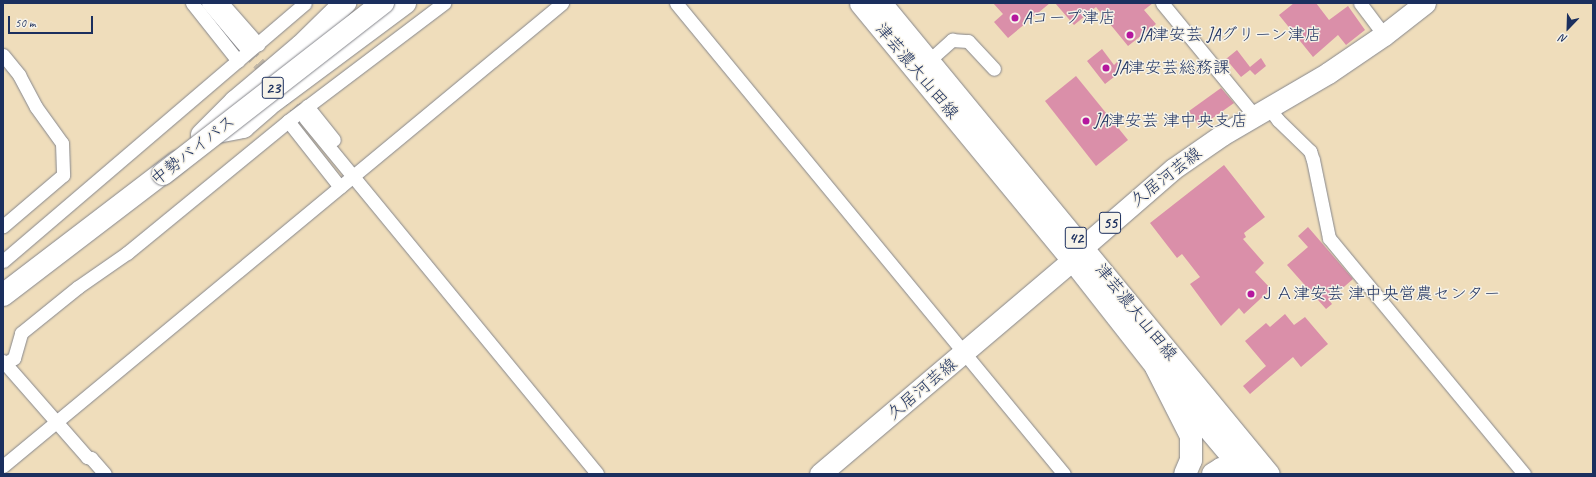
<!DOCTYPE html>
<html>
<head>
<meta charset="utf-8">
<style>
	body { margin:0 }
	#map { position:relative; width:1596px; height:477px; overflow:hidden; background:#efddbb; font-family:Caveat,"Klee One",sans-serif }
	div>[style] { position:absolute }
	.building>* { inset:0; background:#da8fa9 }
	.minor-tunnel>* { height:13px; margin-top:-6.5px; transform-origin:0; background:repeating-linear-gradient(90deg,#c5baa8 0 13px,transparent 0 19px) }
	.roads { filter:drop-shadow(0 0 1px #85868c) drop-shadow(0 0 1px #85868c) }
	.minor>* { height:13px; margin:-6.5px; padding:0 6.5px; transform-origin:6.5px; border-radius:6.5px; background:#fff }
	.primary>* { height:21px; margin:-10.5px; padding:0 10.5px; transform-origin:10.5px; border-radius:10.5px; background:#fff }
	.trunk>* { height:22px; margin:-11px; padding:0 11px; transform-origin:11px; border-radius:11px; background:#fff }
	.motorway>* { height:22px; margin:-11px; padding:0 11px; transform-origin:11px; border-radius:11px; background:#fff }
	.bridges { filter:drop-shadow(0 0 1px #85868c) drop-shadow(0 0 1px #85868c) }
	.trunk-bridge>* { height:22px; margin:-11px; padding:0 11px; transform-origin:11px; border-radius:11px; background:#fff }
	.dots>* { width:11px; height:11px; translate:-50% -50%; box-sizing:border-box; border:2px solid #f7f3e8; border-radius:50% }
	span { translate:-50% -50%; white-space:nowrap; text-align:center; line-height:1.15; -webkit-text-stroke:3px #f7f3e8; paint-order:stroke }
	.shield-label span { padding:1px 3px; background:#f7f3e8; border:1px solid; border-radius:3px; -webkit-text-stroke-width:0 }
	.shield-label { font-size:16px; color:#1b2f5e; font-weight:700 }
	.poi-label { font-size:17px; color:#1b2f5e }
	.left { translate:0 -50%; text-align:left }
	.street-label { font-size:17px; color:#1b2f5e }
	.frame { position:absolute; inset:0; border:4px solid #1b2f5e; pointer-events:none }
	.north { position:absolute; left:1548px; top:8px; width:40px; height:40px; -webkit-text-stroke:3px #f7f3e8; paint-order:stroke; rotate:203deg; font-size:11px; font-weight:700; line-height:16px; text-align:center; color:#1b2f5e }
	.north::after { content:''; display:block; margin:auto; width:14px; height:18px; background:#1b2f5e; clip-path:polygon(50% 0,100% 100%,50% 72%,0 100%) }
	.scale { position:absolute; left:8px; top:16px; width:85px; height:18px; box-sizing:border-box; border:2px solid #1b2f5e; border-top:0; padding-left:5px; font-size:12px; line-height:14px; white-space:nowrap; color:#1b2f5e; -webkit-text-stroke:3px #f7f3e8; paint-order:stroke }
</style>
</head>
<body>
<div id="map">
	<div class="building">
		<div style="clip-path:polygon(993px 3px,1050px 3px,1008px 38px,994px 22px,1003px 14px)"></div>
		<div style="clip-path:polygon(1055px 3px,1153px 3px,1144px 10px,1156px 24px,1128px 46px,1096px 7px,1074px 25px)"></div>
		<div style="clip-path:polygon(1294px 3px,1316px 3px,1329px 20px,1348px 6px,1365px 30px,1346px 45px,1338px 35px,1313px 57px,1279px 15px)"></div>
		<div style="clip-path:polygon(1102px 49px,1114px 65px,1117px 62px,1123px 70px,1105px 84px,1087px 61px)"></div>
		<div style="clip-path:polygon(1237px 50px,1250px 67px,1261px 58px,1266px 66px,1255px 75px,1250px 70px,1241px 77px,1226px 59px)"></div>
		<div style="clip-path:polygon(1076px 76px,1128px 140px,1096px 166px,1045px 101px)"></div>
		<div style="clip-path:polygon(1221px 88px,1234px 103px,1200px 127px,1189px 111px)"></div>
		<div style="clip-path:polygon(1224px 165px,1265px 217px,1244px 233px,1246px 237px,1243px 239px,1264px 263px,1255px 272px,1271px 289px,1244px 314px,1239px 308px,1221px 326px,1190px 284px,1200px 277px,1182px 254px,1177px 258px,1150px 223px)"></div>
		<div style="clip-path:polygon(1308px 227px,1353px 279px,1329px 300px,1332px 304px,1326px 309px,1287px 265px,1308px 247px,1298px 236px)"></div>
		<div style="clip-path:polygon(1285px 314px,1294px 325px,1305px 317px,1328px 344px,1301px 367px,1293px 357px,1250px 394px,1243px 386px,1266px 366px,1245px 341px,1266px 323px,1270px 327px)"></div>
	</div>
	<div class="minor-tunnel">
		<div style="left:246px;top:48px;width:92px;rotate:49.9deg"></div>
	</div>
	<div class="roads">
		<div class="minor">
			<div style="left:192px;top:3px;width:74px;rotate:51.6deg"></div>
			<div style="left:208px;top:3px;width:59px;rotate:49.8deg"></div>
			<div style="left:222px;top:3px;width:55px;rotate:48.7deg"></div>
			<div style="left:676px;top:3px;width:610px;rotate:50.52deg"></div>
			<div style="left:1162px;top:3px;width:145px;rotate:50.6deg"></div>
			<div style="left:1360px;top:3px;width:40px;rotate:53deg"></div>
			<div style="left:3px;top:55px;width:26px;rotate:51deg"></div>
			<div style="left:19px;top:75px;width:36px;rotate:62deg"></div>
			<div style="left:36px;top:107px;width:44px;rotate:54.2deg"></div>
			<div style="left:62px;top:143px;width:32px;rotate:88deg"></div>
			<div style="left:63px;top:175px;width:79px;rotate:139.6deg"></div>
			<div style="left:924px;top:65px;width:38px;rotate:-42deg"></div>
			<div style="left:952px;top:40px;width:16px;rotate:4deg"></div>
			<div style="left:968px;top:41px;width:38px;rotate:47deg"></div>
			<div style="left:307px;top:106px;width:43px;rotate:51.5deg"></div>
			<div style="left:1269px;top:108px;width:15px;rotate:53deg"></div>
			<div style="left:1278px;top:120px;width:45px;rotate:44.1deg"></div>
			<div style="left:1310px;top:151px;width:9px;rotate:72deg"></div>
			<div style="left:1313px;top:160px;width:80px;rotate:78.4deg"></div>
			<div style="left:1329px;top:238px;width:306px;rotate:50.4deg"></div>
			<div style="left:305px;top:118px;width:460px;rotate:50.6deg"></div>
			<div style="left:288px;top:121px;width:84px;rotate:51.8deg"></div>
			<div style="left:3px;top:261px;width:397px;rotate:-40.5deg"></div>
			<div style="left:3px;top:361px;width:128px;rotate:48.8deg"></div>
			<div style="left:87px;top:457px;width:4px;rotate:14deg"></div>
			<div style="left:91px;top:458px;width:21px;rotate:49deg"></div>
			<div style="left:3px;top:365px;width:13px;rotate:-32deg"></div>
			<div style="left:14px;top:358px;width:26px;rotate:-74deg"></div>
			<div style="left:21px;top:333px;width:73px;rotate:-38.9deg"></div>
			<div style="left:78px;top:287px;width:60px;rotate:-34.8deg"></div>
			<div style="left:127px;top:253px;width:208px;rotate:-39.3deg"></div>
			<div style="left:288px;top:121px;width:196px;rotate:-37.1deg"></div>
			<div style="left:3px;top:466px;width:726px;rotate:-39.63deg"></div>
		</div>
		<div class="primary">
			<div style="left:860px;top:3px;width:333px;rotate:50.5deg"></div>
			<div style="left:1072px;top:260px;width:136px;rotate:51.9deg"></div>
			<div style="left:1156px;top:367px;width:140px;rotate:49.9deg"></div>
			<div style="left:881px;top:3px;width:610px;rotate:50.52deg"></div>
			<div style="left:820px;top:474px;width:331px;rotate:-40.3deg"></div>
			<div style="left:1072px;top:260px;width:17px;rotate:-50deg"></div>
			<div style="left:1083px;top:247px;width:119px;rotate:-40.9deg"></div>
			<div style="left:1173px;top:169px;width:60px;rotate:-34.8deg"></div>
			<div style="left:1222px;top:135px;width:123px;rotate:-30.3deg"></div>
			<div style="left:1328px;top:73px;width:68px;rotate:-34.2deg"></div>
			<div style="left:1384px;top:35px;width:52px;rotate:-38deg"></div>
		</div>
		<div class="trunk">
			<div style="left:212px;top:133px;width:32px;rotate:-11deg"></div>
			<div style="left:243px;top:127px;width:33px;rotate:-41deg"></div>
			<div style="left:268px;top:105px;width:171px;rotate:-36.7deg"></div>
			<div style="left:202px;top:135px;width:47px;rotate:-45deg"></div>
			<div style="left:235px;top:102px;width:87px;rotate:-40.3deg"></div>
			<div style="left:301px;top:46px;width:62px;rotate:-44.3deg"></div>
			<div style="left:3px;top:295px;width:219px;rotate:-37.4deg"></div>
		</div>
		<div class="motorway">
			<div style="left:1156px;top:367px;width:77px;rotate:63.1deg"></div>
			<div style="left:1191px;top:436px;width:24px;rotate:90deg"></div>
			<div style="left:1191px;top:460px;width:15px;rotate:113deg"></div>
			<div style="left:1213px;top:474px;width:9px;rotate:-32deg"></div>
			<div style="left:1221px;top:469px;width:20px;rotate:-3deg"></div>
			<div style="left:1241px;top:468px;width:15px;rotate:23deg"></div>
		</div>
	</div>
	<div class="bridges">
		<div class="trunk-bridge">
			<div style="left:163px;top:174px;width:279px;rotate:-37.9deg"></div>
		</div>
	</div>
	<div class="dots">
		<div style="left:1015px;top:18px;background:#b5179e"></div>
		<div style="left:1130px;top:35px;background:#b5179e"></div>
		<div style="left:1106px;top:68px;background:#b5179e"></div>
		<div style="left:1086px;top:121px;background:#b5179e"></div>
		<div style="left:1251px;top:294px;background:#b5179e"></div>
	</div>
	<div class="shield-label">
		<span style="left:273px;top:88px">23</span>
		<span style="left:1110px;top:223px">55</span>
		<span style="left:1076px;top:238px">42</span>
	</div>
	<div class="poi-label">
		<span class="left" style="left:1023px;top:18px">Aコープ津店</span>
		<span class="left" style="left:1138px;top:35px">JA津安芸 JAグリーン津店</span>
		<span class="left" style="left:1114px;top:68px">JA津安芸総務課</span>
		<span class="left" style="left:1094px;top:121px">JA津安芸 津中央支店</span>
		<span class="left" style="left:1259px;top:294px">ＪＡ津安芸 津中央営農センター</span>
	</div>
	<div class="street-label">
		<span style="left:917px;top:71px;rotate:50deg">津芸濃大山田線</span>
		<span style="left:193px;top:150px;rotate:-38deg">中勢バイパス</span>
		<span style="left:1166px;top:177px;rotate:-38deg">久居河芸線</span>
		<span style="left:1136px;top:312px;rotate:51deg">津芸濃大山田線</span>
		<span style="left:922px;top:389px;rotate:-40deg">久居河芸線</span>
	</div>
	<div class="frame"></div>
	<div class="north">N</div>
	<div class="scale">50 m</div>
</div>
</body>
</html>
